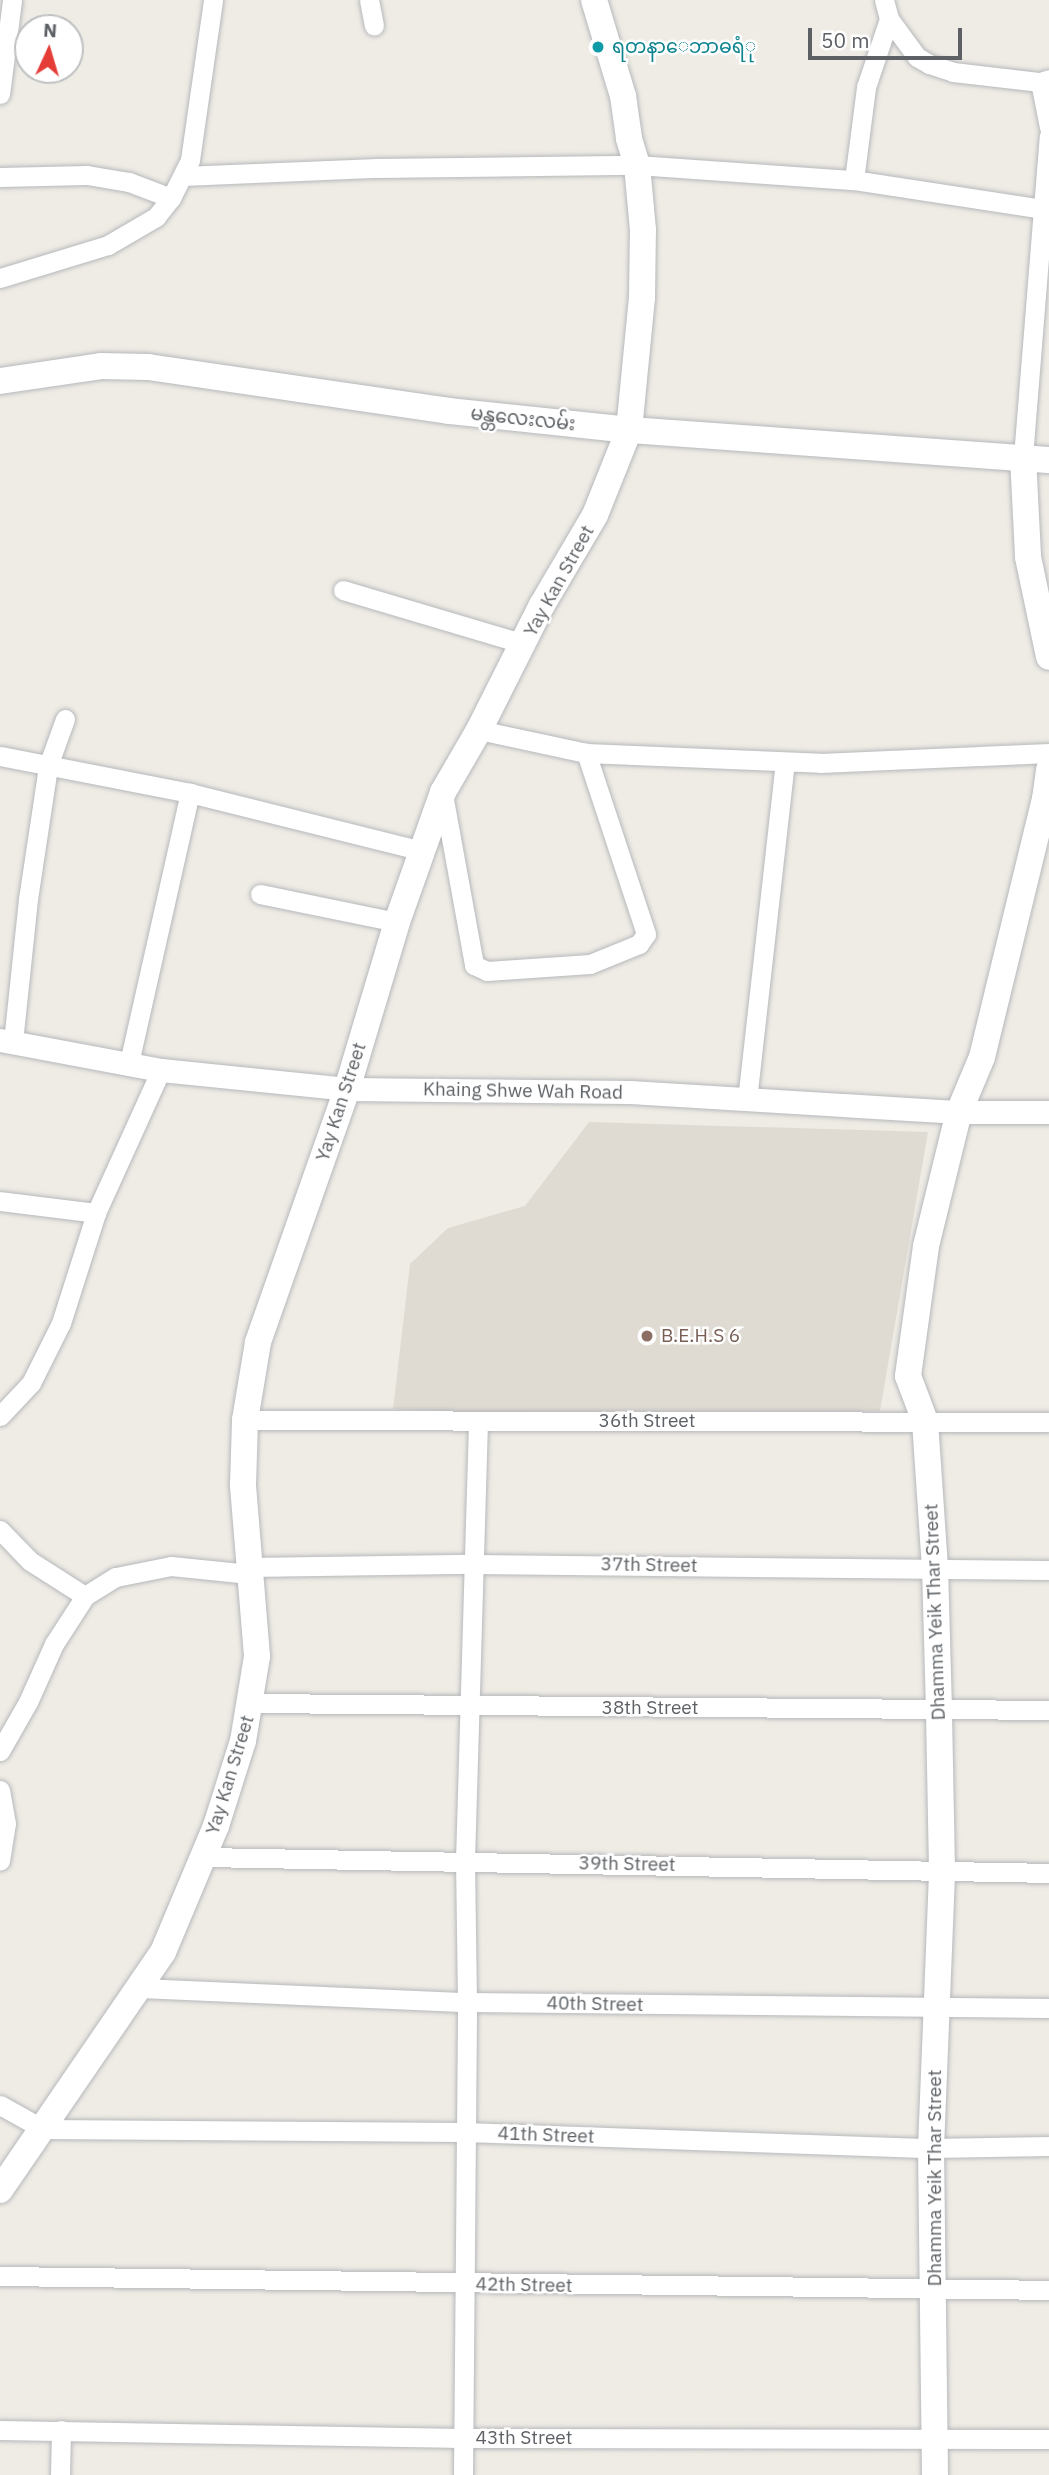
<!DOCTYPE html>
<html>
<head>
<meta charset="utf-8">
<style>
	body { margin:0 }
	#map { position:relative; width:1049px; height:2475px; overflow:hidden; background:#efece5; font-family:"IBM Plex Sans","Noto Sans Myanmar",sans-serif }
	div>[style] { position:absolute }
	.education>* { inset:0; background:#dfdbd3 }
	.roads { filter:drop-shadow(0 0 2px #b6b8bc) drop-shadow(0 0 2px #b6b8bc) }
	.minor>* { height:19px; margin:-9.5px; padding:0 9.5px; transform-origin:9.5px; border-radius:9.5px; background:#fff }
	.tertiary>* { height:23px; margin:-11.5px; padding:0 11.5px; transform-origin:11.5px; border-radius:11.5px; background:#fff }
	.secondary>* { height:26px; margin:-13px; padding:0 13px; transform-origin:13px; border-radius:13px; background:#fff }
	.dots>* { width:19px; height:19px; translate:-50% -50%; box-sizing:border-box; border:4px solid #fff; border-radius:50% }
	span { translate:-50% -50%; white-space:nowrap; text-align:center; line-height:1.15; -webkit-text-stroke:5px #fff; paint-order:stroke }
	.culture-label { font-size:19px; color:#0d838f }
	.left { translate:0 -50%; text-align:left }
	.street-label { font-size:19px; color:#5d6165 }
	.education-label { font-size:19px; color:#785e54 }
	.north { position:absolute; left:14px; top:14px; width:70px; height:70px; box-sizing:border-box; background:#fff; border:2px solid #bec0c1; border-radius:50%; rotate:4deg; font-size:19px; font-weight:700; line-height:28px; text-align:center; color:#5d6165 }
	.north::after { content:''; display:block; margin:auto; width:24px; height:32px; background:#e43c36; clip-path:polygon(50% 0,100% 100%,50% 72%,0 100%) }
	.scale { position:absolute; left:808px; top:28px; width:154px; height:32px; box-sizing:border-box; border:4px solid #5d6165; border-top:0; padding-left:9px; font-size:21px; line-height:24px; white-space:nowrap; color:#5d6165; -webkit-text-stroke:5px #fff; paint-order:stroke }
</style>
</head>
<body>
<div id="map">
	<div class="education">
		<div style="clip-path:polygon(589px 1122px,928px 1132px,880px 1411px,459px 1412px,393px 1409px,410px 1264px,448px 1228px,525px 1206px)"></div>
	</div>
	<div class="roads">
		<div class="minor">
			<div style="left:369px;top:0;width:26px;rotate:79deg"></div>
			<div style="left:884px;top:0;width:20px;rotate:75deg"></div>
			<div style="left:889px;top:19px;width:47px;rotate:53.6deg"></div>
			<div style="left:917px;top:57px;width:14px;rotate:30deg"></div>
			<div style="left:929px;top:64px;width:25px;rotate:18deg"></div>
			<div style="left:953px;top:72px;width:88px;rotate:6.6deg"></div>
			<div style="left:1040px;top:82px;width:9px;rotate:-18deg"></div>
			<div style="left:1040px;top:82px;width:46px;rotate:78.7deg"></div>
			<div style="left:0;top:94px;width:95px;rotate:-82.7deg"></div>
			<div style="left:183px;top:176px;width:194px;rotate:-2.4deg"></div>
			<div style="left:377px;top:168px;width:260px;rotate:-0.7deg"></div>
			<div style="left:637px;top:165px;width:218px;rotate:4deg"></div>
			<div style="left:854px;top:180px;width:191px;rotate:8.7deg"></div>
			<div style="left:0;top:177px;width:87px;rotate:-1.3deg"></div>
			<div style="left:87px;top:175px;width:43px;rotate:9.5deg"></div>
			<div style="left:129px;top:182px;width:45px;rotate:20.9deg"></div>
			<div style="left:854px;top:180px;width:94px;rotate:-82.6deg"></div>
			<div style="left:866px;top:87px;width:72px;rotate:-71.3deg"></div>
			<div style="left:0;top:278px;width:113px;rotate:-17deg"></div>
			<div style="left:108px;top:245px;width:56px;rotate:-30.3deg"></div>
			<div style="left:156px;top:217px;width:24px;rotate:-52deg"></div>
			<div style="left:171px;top:198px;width:42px;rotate:-63.4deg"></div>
			<div style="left:190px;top:160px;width:162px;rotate:-81.8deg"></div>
			<div style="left:1023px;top:457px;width:322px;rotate:-85.4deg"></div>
			<div style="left:343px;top:590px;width:189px;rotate:16.6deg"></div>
			<div style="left:479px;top:730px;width:109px;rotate:12.1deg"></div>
			<div style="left:586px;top:753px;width:234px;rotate:2.4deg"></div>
			<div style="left:820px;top:763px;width:229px;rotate:-2.5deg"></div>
			<div style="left:0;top:756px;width:194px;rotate:11deg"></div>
			<div style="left:190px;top:793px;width:239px;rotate:14deg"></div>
			<div style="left:443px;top:794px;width:174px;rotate:79.7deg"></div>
			<div style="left:474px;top:965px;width:14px;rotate:25deg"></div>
			<div style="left:487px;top:971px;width:103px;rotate:-3.9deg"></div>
			<div style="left:590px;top:964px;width:53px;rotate:-22.2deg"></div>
			<div style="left:639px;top:944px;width:12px;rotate:-55deg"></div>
			<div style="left:646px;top:934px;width:191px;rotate:-108.3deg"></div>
			<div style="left:260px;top:894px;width:140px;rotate:11.6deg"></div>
			<div style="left:13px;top:1042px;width:144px;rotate:-84deg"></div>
			<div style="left:28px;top:899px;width:134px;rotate:-81.4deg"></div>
			<div style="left:48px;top:766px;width:50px;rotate:-70.1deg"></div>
			<div style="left:129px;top:1063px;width:277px;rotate:-77.3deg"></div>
			<div style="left:747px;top:1100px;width:340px;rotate:-83.6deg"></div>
			<div style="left:0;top:1201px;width:97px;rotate:7.1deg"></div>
			<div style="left:0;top:1416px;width:45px;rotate:-46.8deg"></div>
			<div style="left:31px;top:1383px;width:67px;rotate:-63.4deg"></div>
			<div style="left:61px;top:1323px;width:115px;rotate:-72.3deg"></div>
			<div style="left:96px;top:1213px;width:157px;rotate:-65.6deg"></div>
			<div style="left:245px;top:1420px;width:804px;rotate:0.14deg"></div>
			<div style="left:0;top:1530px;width:43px;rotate:45.9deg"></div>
			<div style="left:30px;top:1561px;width:65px;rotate:32.5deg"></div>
			<div style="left:85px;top:1596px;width:36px;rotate:-32deg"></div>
			<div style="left:116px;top:1577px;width:56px;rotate:-11.3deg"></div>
			<div style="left:171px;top:1566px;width:79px;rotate:5.8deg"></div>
			<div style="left:249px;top:1567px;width:224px;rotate:-0.8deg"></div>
			<div style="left:473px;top:1564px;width:576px;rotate:0.6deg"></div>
			<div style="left:251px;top:1703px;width:798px;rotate:0.5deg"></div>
			<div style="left:0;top:1751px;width:56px;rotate:-60.3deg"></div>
			<div style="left:28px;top:1702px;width:64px;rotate:-65.9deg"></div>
			<div style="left:54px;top:1644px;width:57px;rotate:-57.1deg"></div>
			<div style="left:0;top:1790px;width:34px;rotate:80deg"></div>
			<div style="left:6px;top:1823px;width:38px;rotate:99deg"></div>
			<div style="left:204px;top:1857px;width:845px;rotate:1.08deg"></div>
			<div style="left:140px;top:1988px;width:327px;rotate:2.5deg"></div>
			<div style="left:467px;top:2002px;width:582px;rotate:0.59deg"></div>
			<div style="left:0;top:2105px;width:49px;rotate:29.2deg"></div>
			<div style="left:43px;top:2129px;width:421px;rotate:0.4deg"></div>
			<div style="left:464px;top:2132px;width:467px;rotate:2deg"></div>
			<div style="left:931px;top:2148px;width:118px;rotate:-1deg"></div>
			<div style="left:0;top:2276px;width:1049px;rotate:0.76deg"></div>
			<div style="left:0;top:2430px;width:463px;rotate:1deg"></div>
			<div style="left:463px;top:2438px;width:586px;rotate:0.1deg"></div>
			<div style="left:60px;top:2475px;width:45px;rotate:-88.7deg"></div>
			<div style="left:463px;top:2475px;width:473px;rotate:-89.5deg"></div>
			<div style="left:467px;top:2002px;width:142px;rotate:-90.8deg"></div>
			<div style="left:465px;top:1860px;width:439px;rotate:-88.3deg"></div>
		</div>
		<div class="tertiary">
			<div style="left:0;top:1040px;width:164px;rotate:10.6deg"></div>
			<div style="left:161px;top:1070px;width:187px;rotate:5.8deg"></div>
			<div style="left:347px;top:1089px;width:283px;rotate:0.6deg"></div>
			<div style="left:630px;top:1092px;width:330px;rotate:3.5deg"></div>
			<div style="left:959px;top:1112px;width:90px"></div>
		</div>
		<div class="secondary">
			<div style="left:0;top:381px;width:102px;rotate:-8.4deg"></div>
			<div style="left:101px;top:366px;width:47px;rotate:1.2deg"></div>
			<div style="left:148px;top:367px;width:304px;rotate:8.3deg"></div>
			<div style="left:449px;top:411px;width:181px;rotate:6deg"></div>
			<div style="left:629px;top:430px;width:421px;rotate:4.1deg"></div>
			<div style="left:1023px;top:457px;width:100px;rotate:87.1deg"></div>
			<div style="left:1028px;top:557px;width:102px;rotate:78.1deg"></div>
			<div style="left:0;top:2190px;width:288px;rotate:-55.6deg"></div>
			<div style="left:163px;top:1952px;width:137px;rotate:-67.2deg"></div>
			<div style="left:216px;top:1826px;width:89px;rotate:-72.4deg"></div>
			<div style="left:243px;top:1741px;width:86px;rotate:-80.6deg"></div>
			<div style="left:257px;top:1656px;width:172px;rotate:-94.7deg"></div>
			<div style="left:243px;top:1485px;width:65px;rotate:-88.2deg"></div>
			<div style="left:245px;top:1420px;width:79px;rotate:-80.5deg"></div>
			<div style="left:258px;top:1342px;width:268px;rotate:-70.6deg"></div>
			<div style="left:347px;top:1089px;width:174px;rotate:-73.3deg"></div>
			<div style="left:397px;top:922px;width:138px;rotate:-70.5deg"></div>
			<div style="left:443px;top:792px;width:72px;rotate:-59.9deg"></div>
			<div style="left:479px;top:730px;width:140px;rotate:-63.3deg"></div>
			<div style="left:542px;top:605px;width:104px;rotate:-59.5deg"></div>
			<div style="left:595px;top:515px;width:92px;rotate:-68.2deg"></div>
			<div style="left:629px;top:430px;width:133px;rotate:-84.4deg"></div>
			<div style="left:642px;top:298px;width:68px;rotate:-89.2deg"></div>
			<div style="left:643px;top:230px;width:65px;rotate:-95.3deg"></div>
			<div style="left:637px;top:165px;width:28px;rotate:-107deg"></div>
			<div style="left:629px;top:138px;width:42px;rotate:-98.1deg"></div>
			<div style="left:623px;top:96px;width:100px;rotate:-106.8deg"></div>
			<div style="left:935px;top:2475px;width:327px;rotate:-90.7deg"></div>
			<div style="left:931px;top:2148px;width:278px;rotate:-87.7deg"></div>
			<div style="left:942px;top:1870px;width:160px;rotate:-91.1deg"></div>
			<div style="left:939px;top:1710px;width:142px;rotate:-91.6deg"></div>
			<div style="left:935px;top:1568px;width:147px;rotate:-93.9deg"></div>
			<div style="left:925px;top:1421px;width:48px;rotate:-110.7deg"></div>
			<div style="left:908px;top:1376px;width:131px;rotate:-82.1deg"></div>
			<div style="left:926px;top:1246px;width:138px;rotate:-76.2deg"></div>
			<div style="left:959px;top:1112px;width:60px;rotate:-67.3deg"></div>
			<div style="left:982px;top:1057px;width:266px;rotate:-76.3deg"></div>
			<div style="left:1045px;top:799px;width:30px;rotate:-82deg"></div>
		</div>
	</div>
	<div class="dots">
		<div style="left:598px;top:47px;background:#0f9aa8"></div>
		<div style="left:647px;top:1336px;background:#8d6e63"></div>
	</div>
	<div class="culture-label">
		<span class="left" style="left:612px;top:47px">ရတနာေဘာဓရံု</span>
	</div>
	<div class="street-label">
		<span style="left:523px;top:419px;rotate:6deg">မန္တလေးလမ်း</span>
		<span style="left:559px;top:581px;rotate:-61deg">Yay Kan Street</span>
		<span style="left:523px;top:1091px;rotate:1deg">Khaing Shwe Wah Road</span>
		<span style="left:341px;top:1102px;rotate:-72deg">Yay Kan Street</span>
		<span style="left:647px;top:1421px">36th Street</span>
		<span style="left:649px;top:1565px;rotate:1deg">37th Street</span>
		<span style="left:935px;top:1612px;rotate:-92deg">Dhamma Yeik Thar Street</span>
		<span style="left:650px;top:1708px">38th Street</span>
		<span style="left:230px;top:1775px;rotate:-73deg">Yay Kan Street</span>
		<span style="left:627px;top:1864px;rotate:1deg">39th Street</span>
		<span style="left:595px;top:2004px;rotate:1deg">40th Street</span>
		<span style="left:546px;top:2135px;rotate:2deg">41th Street</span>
		<span style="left:935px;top:2178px;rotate:-90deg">Dhamma Yeik Thar Street</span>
		<span style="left:524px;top:2285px;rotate:1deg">42th Street</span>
		<span style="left:524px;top:2438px">43th Street</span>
	</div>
	<div class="education-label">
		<span class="left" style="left:661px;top:1336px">B.E.H.S 6</span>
	</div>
	<div class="north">N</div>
	<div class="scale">50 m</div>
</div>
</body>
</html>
